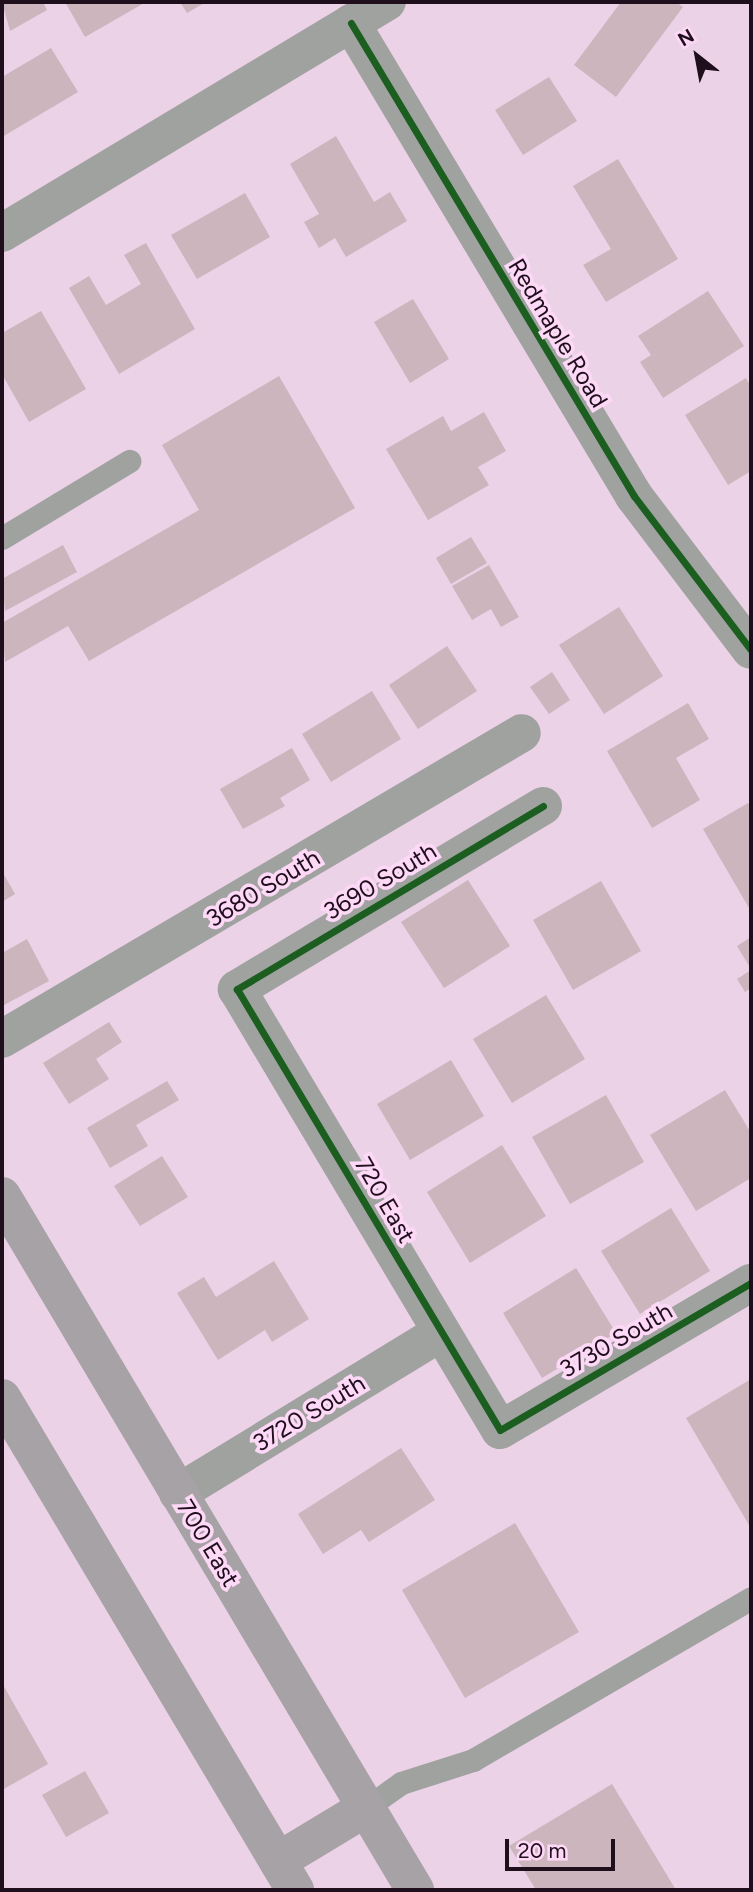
<!DOCTYPE html>
<html>
<head>
<meta charset="utf-8">
<style>
	body { margin:0 }
	#map { position:relative; width:753px; height:1892px; overflow:hidden; background:#ecd2e7; font-family:Figtree,sans-serif }
	div>[style] { position:absolute }
	.building>* { inset:0; background:#ccb5bc }
	.service>* { height:23px; margin:-11.5px; padding:0 11.5px; transform-origin:11.5px; border-radius:11.5px; background:#a0a2a0 }
	.minor>* { height:38px; margin:-19px; padding:0 19px; transform-origin:19px; border-radius:19px; background:#a0a2a0 }
	.primary>* { height:38px; margin:-19px; padding:0 19px; transform-origin:19px; border-radius:19px; background:#a6a2a6 }
	.cycleway>* { height:7px; margin:-3.5px; padding:0 3.5px; transform-origin:3.5px; border-radius:3.5px; background:#1b5e20 }
	span { translate:-50% -50%; white-space:nowrap; text-align:center; line-height:1.15; -webkit-text-stroke:7px #fed9f7; paint-order:stroke }
	.street-label { font-size:24px; color:#1f0f1d }
	.frame { position:absolute; inset:0; border:4px solid #1f0f1d; pointer-events:none }
	.north { position:absolute; left:662px; top:21px; width:70px; height:70px; -webkit-text-stroke:5px #fed9f7; paint-order:stroke; rotate:329deg; font-size:19px; font-weight:700; line-height:28px; text-align:center; color:#1f0f1d }
	.north::after { content:''; display:block; margin:auto; width:24px; height:32px; background:#1f0f1d; clip-path:polygon(50% 0,100% 100%,50% 72%,0 100%) }
	.scale { position:absolute; left:505px; top:1839px; width:110px; height:32px; box-sizing:border-box; border:4px solid #1f0f1d; border-top:0; padding-left:9px; font-size:21px; line-height:24px; white-space:nowrap; color:#1f0f1d; -webkit-text-stroke:5px #fed9f7; paint-order:stroke }
</style>
</head>
<body>
<div id="map">
	<div class="building">
		<div style="clip-path:polygon(2px 2px,43px 2px,47px 10px,10px 31px)"></div>
		<div style="clip-path:polygon(65px 2px,146px 2px,85px 37px)"></div>
		<div style="clip-path:polygon(180px 2px,206px 2px,187px 13px)"></div>
		<div style="clip-path:polygon(621px 2px,676px 2px,683px 7px,616px 97px,574px 65px)"></div>
		<div style="clip-path:polygon(51px 48px,78px 92px,2px 137px,2px 77px)"></div>
		<div style="clip-path:polygon(549px 77px,577px 121px,523px 155px,495px 110px)"></div>
		<div style="clip-path:polygon(336px 136px,374px 202px,390px 192px,407px 221px,346px 257px,335px 238px,319px 248px,304px 222px,319px 214px,290px 164px)"></div>
		<div style="clip-path:polygon(618px 159px,678px 259px,606px 302px,583px 265px,611px 249px,573px 186px)"></div>
		<div style="clip-path:polygon(245px 193px,270px 237px,197px 279px,171px 235px)"></div>
		<div style="clip-path:polygon(146px 243px,195px 329px,119px 374px,69px 288px,89px 276px,106px 305px,141px 284px,124px 255px)"></div>
		<div style="clip-path:polygon(708px 291px,744px 346px,663px 398px,640px 362px,651px 355px,638px 336px)"></div>
		<div style="clip-path:polygon(413px 299px,449px 359px,410px 383px,374px 322px)"></div>
		<div style="clip-path:polygon(41px 311px,86px 389px,29px 422px,2px 374px,2px 333px)"></div>
		<div style="clip-path:polygon(279px 376px,355px 508px,89px 661px,68px 626px,5px 662px,2px 623px,199px 510px,162px 445px)"></div>
		<div style="clip-path:polygon(746px 378px,751px 387px,751px 471px,728px 485px,685px 415px)"></div>
		<div style="clip-path:polygon(484px 412px,506px 451px,478px 467px,489px 485px,428px 520px,386px 449px,443px 416px,451px 431px)"></div>
		<div style="clip-path:polygon(471px 537px,487px 563px,451px 584px,436px 558px)"></div>
		<div style="clip-path:polygon(63px 545px,77px 572px,5px 611px,2px 579px)"></div>
		<div style="clip-path:polygon(489px 565px,519px 617px,501px 627px,491px 609px,472px 620px,452px 586px)"></div>
		<div style="clip-path:polygon(619px 607px,663px 676px,604px 714px,559px 645px)"></div>
		<div style="clip-path:polygon(447px 646px,477px 691px,418px 729px,389px 685px)"></div>
		<div style="clip-path:polygon(552px 672px,570px 700px,549px 714px,530px 687px)"></div>
		<div style="clip-path:polygon(372px 691px,401px 739px,331px 782px,302px 734px)"></div>
		<div style="clip-path:polygon(688px 703px,709px 739px,676px 758px,700px 800px,652px 828px,607px 751px)"></div>
		<div style="clip-path:polygon(292px 748px,310px 780px,280px 798px,285px 806px,243px 829px,220px 789px)"></div>
		<div style="clip-path:polygon(748px 803px,751px 809px,749px 908px,703px 829px)"></div>
		<div style="clip-path:polygon(2px 871px,15px 894px,2px 902px)"></div>
		<div style="clip-path:polygon(468px 880px,510px 946px,444px 988px,401px 922px)"></div>
		<div style="clip-path:polygon(601px 881px,641px 951px,573px 990px,533px 920px)"></div>
		<div style="clip-path:polygon(751px 937px,751px 969px,737px 946px)"></div>
		<div style="clip-path:polygon(27px 939px,49px 981px,2px 1006px,2px 953px)"></div>
		<div style="clip-path:polygon(751px 970px,751px 988px,745px 992px,737px 979px)"></div>
		<div style="clip-path:polygon(546px 995px,585px 1059px,512px 1103px,473px 1039px)"></div>
		<div style="clip-path:polygon(109px 1022px,122px 1042px,96px 1059px,109px 1079px,69px 1104px,43px 1063px)"></div>
		<div style="clip-path:polygon(451px 1060px,484px 1116px,410px 1160px,377px 1104px)"></div>
		<div style="clip-path:polygon(167px 1081px,179px 1100px,136px 1125px,148px 1146px,110px 1168px,87px 1128px)"></div>
		<div style="clip-path:polygon(725px 1090px,751px 1133px,751px 1178px,696px 1211px,650px 1135px)"></div>
		<div style="clip-path:polygon(606px 1095px,644px 1162px,570px 1204px,532px 1137px)"></div>
		<div style="clip-path:polygon(502px 1145px,546px 1216px,470px 1263px,427px 1192px)"></div>
		<div style="clip-path:polygon(162px 1156px,188px 1197px,140px 1226px,114px 1186px)"></div>
		<div style="clip-path:polygon(671px 1208px,710px 1271px,640px 1314px,601px 1251px)"></div>
		<div style="clip-path:polygon(274px 1261px,309px 1319px,272px 1342px,265px 1330px,218px 1360px,177px 1293px,204px 1277px,216px 1297px)"></div>
		<div style="clip-path:polygon(576px 1268px,616px 1333px,542px 1378px,503px 1313px)"></div>
		<div style="clip-path:polygon(751px 1379px,751px 1524px,749px 1525px,686px 1418px)"></div>
		<div style="clip-path:polygon(401px 1448px,435px 1500px,369px 1542px,361px 1530px,323px 1554px,298px 1514px)"></div>
		<div style="clip-path:polygon(515px 1523px,579px 1632px,465px 1698px,402px 1590px)"></div>
		<div style="clip-path:polygon(2px 1683px,48px 1764px,2px 1790px)"></div>
		<div style="clip-path:polygon(85px 1771px,109px 1813px,66px 1837px,42px 1795px)"></div>
		<div style="clip-path:polygon(612px 1784px,676px 1890px,536px 1890px,509px 1846px)"></div>
	</div>
	<div class="service">
		<div style="left:2px;top:538px;width:149px;rotate:-31.2deg"></div>
		<div style="left:366px;top:1808px;width:43px;rotate:-35.5deg"></div>
		<div style="left:401px;top:1783px;width:76px;rotate:-17.7deg"></div>
		<div style="left:473px;top:1760px;width:322px;rotate:-30.2deg"></div>
	</div>
	<div class="minor">
		<div style="left:351px;top:23px;width:551px;rotate:59.11deg"></div>
		<div style="left:634px;top:496px;width:193px;rotate:52.8deg"></div>
		<div style="left:2px;top:233px;width:449px;rotate:-31deg"></div>
		<div style="left:543px;top:806px;width:357px;rotate:149.1deg"></div>
		<div style="left:237px;top:989px;width:513px;rotate:59.19deg"></div>
		<div style="left:500px;top:1430px;width:291px;rotate:-30.4deg"></div>
		<div style="left:2px;top:1039px;width:603px;rotate:-30.48deg"></div>
		<div style="left:178px;top:1493px;width:307px;rotate:-31.4deg"></div>
	</div>
	<div class="primary">
		<div style="left:2px;top:1196px;width:808px;rotate:59.24deg"></div>
		<div style="left:2px;top:1398px;width:573px;rotate:59.22deg"></div>
		<div style="left:278px;top:1861px;width:103px;rotate:-31.1deg"></div>
	</div>
	<div class="cycleway">
		<div style="left:351px;top:23px;width:551px;rotate:59.11deg"></div>
		<div style="left:634px;top:496px;width:193px;rotate:52.8deg"></div>
		<div style="left:543px;top:806px;width:357px;rotate:149.1deg"></div>
		<div style="left:237px;top:989px;width:513px;rotate:59.19deg"></div>
		<div style="left:500px;top:1430px;width:291px;rotate:-30.4deg"></div>
	</div>
	<div class="street-label">
		<span style="left:558px;top:333px;rotate:59deg">Redmaple Road</span>
		<span style="left:380px;top:881px;rotate:-31deg">3690 South</span>
		<span style="left:263px;top:888px;rotate:-31deg">3680 South</span>
		<span style="left:385px;top:1200px;rotate:60deg">720 East</span>
		<span style="left:616px;top:1340px;rotate:-30deg">3730 South</span>
		<span style="left:309px;top:1413px;rotate:-31deg">3720 South</span>
		<span style="left:208px;top:1543px;rotate:59deg">700 East</span>
	</div>
	<div class="frame"></div>
	<div class="north">N</div>
	<div class="scale">20 m</div>
</div>
</body>
</html>
